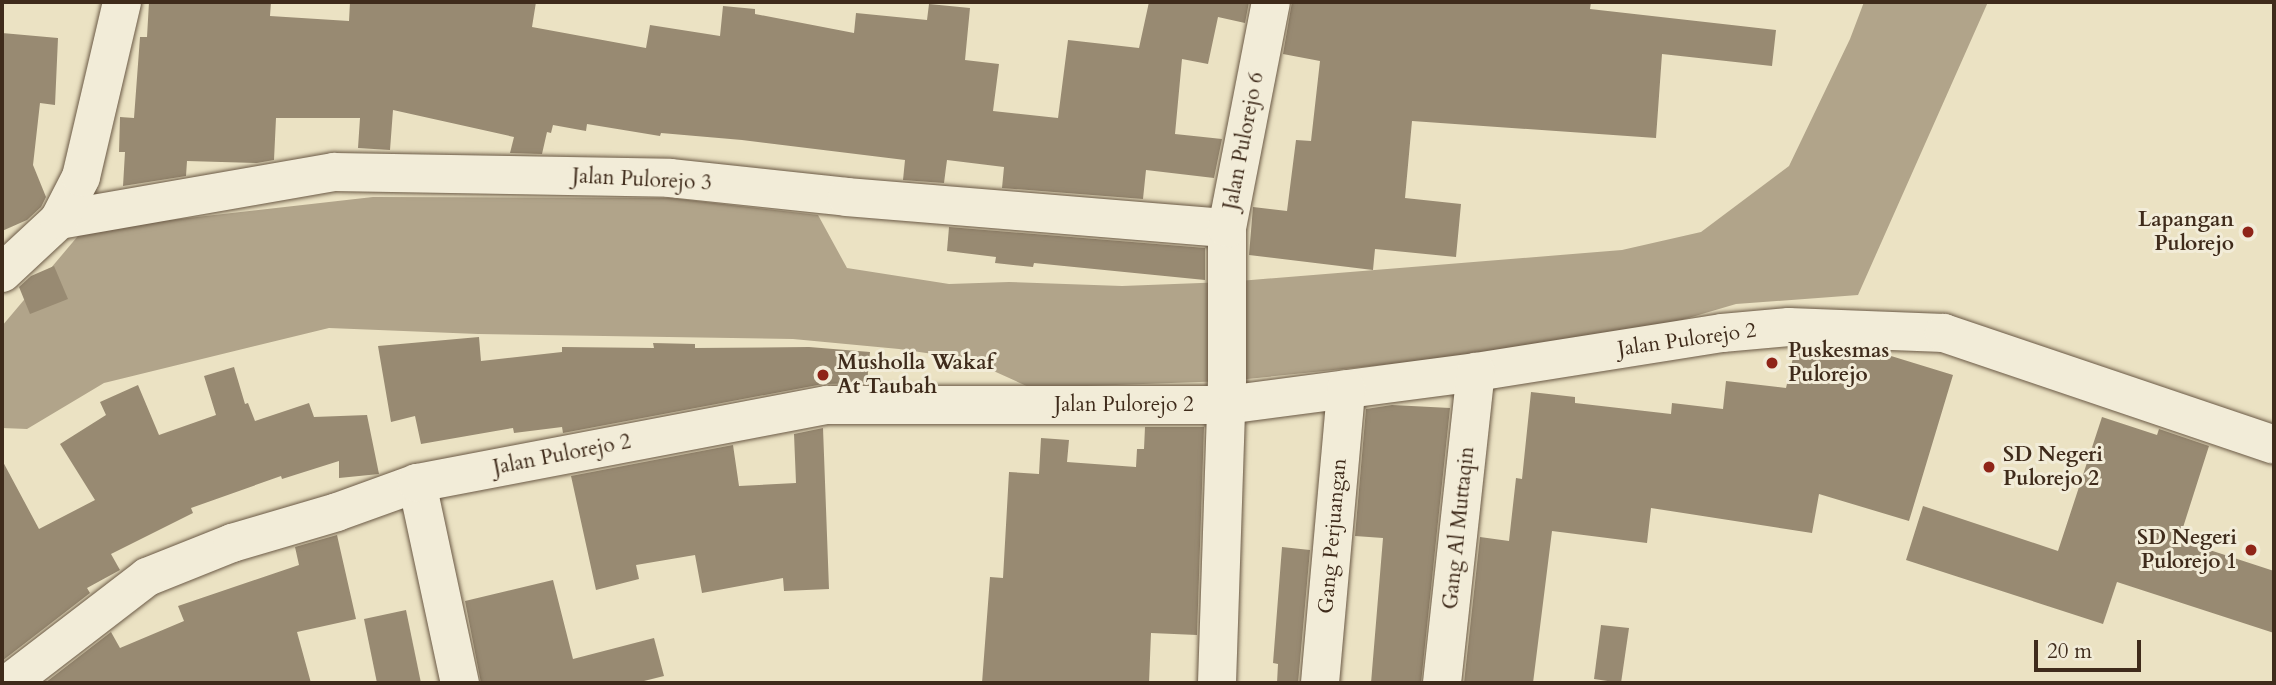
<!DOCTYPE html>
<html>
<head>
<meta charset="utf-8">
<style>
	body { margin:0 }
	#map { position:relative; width:2276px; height:685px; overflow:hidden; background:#ebe2c3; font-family:Cardo,serif }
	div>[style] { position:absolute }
	.water>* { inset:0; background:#b1a48a }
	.building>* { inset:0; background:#988a72 }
	.roads { filter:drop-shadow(0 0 2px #6a5945) drop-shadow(0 0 2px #6a5945) }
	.minor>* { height:38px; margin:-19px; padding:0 19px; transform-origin:19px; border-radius:19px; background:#f2ecd8 }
	.dots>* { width:19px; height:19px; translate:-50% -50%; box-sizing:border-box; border:4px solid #f2ecd8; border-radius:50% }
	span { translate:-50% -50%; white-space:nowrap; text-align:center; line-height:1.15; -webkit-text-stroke:6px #f2ecd8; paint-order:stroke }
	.street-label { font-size:21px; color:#3f2b1b }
	.poi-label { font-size:21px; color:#3f2b1b; font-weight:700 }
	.right { translate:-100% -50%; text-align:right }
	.left { translate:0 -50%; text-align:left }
	.frame { position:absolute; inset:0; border:4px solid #3f2b1b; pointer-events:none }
	.scale { position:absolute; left:2034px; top:640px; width:107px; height:32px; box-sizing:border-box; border:4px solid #3f2b1b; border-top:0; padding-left:9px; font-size:21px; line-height:24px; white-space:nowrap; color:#3f2b1b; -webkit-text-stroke:5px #f2ecd8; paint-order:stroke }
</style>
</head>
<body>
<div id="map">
	<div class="water">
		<div style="clip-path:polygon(1864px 2px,1988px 2px,1858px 295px,1736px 304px,1607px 342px,1227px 381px,1031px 388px,967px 359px,899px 349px,793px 339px,478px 334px,329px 328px,104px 383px,27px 429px,2px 428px,2px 326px,83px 230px,373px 197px,671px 198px,818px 215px,847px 268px,949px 284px,1009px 282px,1122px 286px,1227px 282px,1622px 250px,1701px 232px,1789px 166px,1850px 39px)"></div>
	</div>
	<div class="building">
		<div style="clip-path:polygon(149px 2px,271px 2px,270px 16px,349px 21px,350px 2px,536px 2px,532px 27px,646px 48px,650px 25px,720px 36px,723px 6px,755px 9px,755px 14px,854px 33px,856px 13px,927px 20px,929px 4px,970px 8px,965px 60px,999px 64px,993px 111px,1058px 118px,1068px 40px,1139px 48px,1149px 2px,1249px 2px,1245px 23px,1218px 17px,1208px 64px,1182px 59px,1175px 134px,1222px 139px,1214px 178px,1146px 170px,1143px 199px,1002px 188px,1004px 167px,947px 160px,944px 183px,903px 180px,905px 160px,742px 140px,661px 133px,660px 136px,587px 124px,586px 131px,553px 125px,551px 133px,547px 132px,542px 154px,510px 153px,514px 137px,393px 110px,390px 150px,358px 148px,360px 118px,276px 118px,274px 160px,257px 163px,187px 161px,186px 176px,123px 186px,125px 152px,119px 152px,120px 117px,134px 118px,140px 37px,147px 37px)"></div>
		<div style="clip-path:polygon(1292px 2px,1591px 2px,1590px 9px,1776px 30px,1772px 66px,1662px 54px,1656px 138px,1412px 121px,1405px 198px,1461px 204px,1456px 257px,1375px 249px,1373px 270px,1249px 255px,1253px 207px,1287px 211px,1296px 140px,1311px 141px,1320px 61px,1283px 54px)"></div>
		<div style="clip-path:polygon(2px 33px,58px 38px,55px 105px,40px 103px,33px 165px,46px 197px,41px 207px,27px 220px,2px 231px)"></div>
		<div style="clip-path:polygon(949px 227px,1205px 248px,1205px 280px,1034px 263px,1033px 267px,995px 263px,996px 257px,947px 251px)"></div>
		<div style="clip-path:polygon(54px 266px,68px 299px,30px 314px,19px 287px,31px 276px)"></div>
		<div style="clip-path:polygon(479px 337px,481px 361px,562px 352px,562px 347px,654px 348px,653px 343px,695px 344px,695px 348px,809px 347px,870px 352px,867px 383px,823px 384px,563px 433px,562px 427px,514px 433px,513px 428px,421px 444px,415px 416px,391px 422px,378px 346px)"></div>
		<div style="clip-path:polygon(1795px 349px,1878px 352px,1953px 375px,1909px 521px,1819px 494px,1812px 533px,1651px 508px,1647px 543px,1552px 531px,1533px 683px,1464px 683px,1480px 537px,1509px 541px,1516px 478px,1522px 479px,1531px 392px,1575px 397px,1575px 403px,1671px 414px,1672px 403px,1723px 409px,1726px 381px,1786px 388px)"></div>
		<div style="clip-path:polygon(234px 367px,245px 404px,248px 403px,255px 421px,309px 403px,314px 417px,367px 415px,379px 474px,339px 478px,339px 461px,282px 479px,281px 476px,191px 508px,193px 513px,111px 554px,120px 570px,87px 588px,90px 593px,2px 661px,2px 460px,39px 529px,95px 500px,60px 444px,106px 415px,100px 402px,138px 385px,159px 435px,216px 415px,204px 376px)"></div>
		<div style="clip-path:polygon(1392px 405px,1450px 408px,1421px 683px,1371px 683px,1383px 538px,1355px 536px,1366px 409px)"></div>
		<div style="clip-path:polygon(2102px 417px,2157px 435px,2159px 429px,2209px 446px,2179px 540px,2274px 571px,2274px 633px,2117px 582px,2103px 624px,1906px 560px,1923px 506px,2058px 551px)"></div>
		<div style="clip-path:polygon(1145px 427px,1204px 427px,1197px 635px,1151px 633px,1149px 683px,982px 683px,990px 577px,1003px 578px,1009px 472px,1039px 474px,1041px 438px,1069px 440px,1067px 462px,1136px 467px,1137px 449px,1144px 449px)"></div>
		<div style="clip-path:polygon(823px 428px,829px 589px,784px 591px,783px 578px,702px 593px,695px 555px,636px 565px,639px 579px,596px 590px,571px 476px,733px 445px,739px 486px,796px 483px,794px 434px)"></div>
		<div style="clip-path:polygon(337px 535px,356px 619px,297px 632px,311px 683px,45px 683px,111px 632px,120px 648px,184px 621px,178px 606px,299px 565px,295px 547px)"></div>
		<div style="clip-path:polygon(1282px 547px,1310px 550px,1298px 683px,1277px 683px,1278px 664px,1273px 663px)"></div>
		<div style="clip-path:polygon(553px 580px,573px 659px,654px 638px,664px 676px,636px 683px,481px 683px,465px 601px)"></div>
		<div style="clip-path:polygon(406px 610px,421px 683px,377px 683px,364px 619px)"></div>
		<div style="clip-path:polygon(1601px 625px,1629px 628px,1621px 683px,1594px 679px)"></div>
	</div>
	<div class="roads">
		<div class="minor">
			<div style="left:59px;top:220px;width:279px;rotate:-9.9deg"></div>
			<div style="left:334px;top:172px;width:336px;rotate:1deg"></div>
			<div style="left:670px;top:178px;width:178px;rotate:6.1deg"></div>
			<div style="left:847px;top:197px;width:381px;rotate:4.7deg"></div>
			<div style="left:2px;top:273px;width:78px;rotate:-42.9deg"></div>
			<div style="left:59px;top:220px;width:48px;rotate:-62.9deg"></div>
			<div style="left:81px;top:177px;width:180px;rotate:-76.8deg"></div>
			<div style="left:417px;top:483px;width:205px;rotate:77.9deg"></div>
			<div style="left:9px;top:683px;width:174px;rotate:-37.5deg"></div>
			<div style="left:147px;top:577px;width:92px;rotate:-21.8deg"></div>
			<div style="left:232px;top:543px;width:109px;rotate:-16.4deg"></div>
			<div style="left:337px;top:512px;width:85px;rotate:-19.9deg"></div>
			<div style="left:417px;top:483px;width:417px;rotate:-10.8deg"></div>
			<div style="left:827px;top:405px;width:399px"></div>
			<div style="left:1226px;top:405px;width:252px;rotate:-7.5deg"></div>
			<div style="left:1476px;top:372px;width:249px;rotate:-9deg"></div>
			<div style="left:1722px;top:333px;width:67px;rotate:-5.1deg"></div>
			<div style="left:1789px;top:327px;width:155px;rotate:2.2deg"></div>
			<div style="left:1944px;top:333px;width:348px;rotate:18.7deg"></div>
			<div style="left:1217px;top:683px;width:302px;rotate:-88.1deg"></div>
			<div style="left:1227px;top:381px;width:153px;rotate:-90deg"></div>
			<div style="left:1227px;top:228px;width:230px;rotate:-79deg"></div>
			<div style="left:1320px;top:683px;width:295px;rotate:-84.9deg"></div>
			<div style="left:1442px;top:683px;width:313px;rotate:-83.8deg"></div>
		</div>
	</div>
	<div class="dots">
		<div style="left:2248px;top:232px;background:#8f2418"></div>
		<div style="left:1772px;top:363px;background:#8f2418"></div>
		<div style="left:823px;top:375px;background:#8f2418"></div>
		<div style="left:1989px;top:467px;background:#8f2418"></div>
		<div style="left:2251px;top:550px;background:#8f2418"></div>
	</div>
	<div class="street-label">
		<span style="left:1244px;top:141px;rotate:-79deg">Jalan Pulorejo 6</span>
		<span style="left:642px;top:180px;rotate:3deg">Jalan Pulorejo 3</span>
		<span style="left:1687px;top:340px;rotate:-8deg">Jalan Pulorejo 2</span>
		<span style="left:1124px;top:405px">Jalan Pulorejo 2</span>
		<span style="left:562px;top:455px;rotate:-11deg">Jalan Pulorejo 2</span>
		<span style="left:1459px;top:528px;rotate:-84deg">Gang Al Muttaqin</span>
		<span style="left:1333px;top:536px;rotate:-85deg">Gang Perjuangan</span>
	</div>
	<div class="poi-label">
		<span class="right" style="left:2234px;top:232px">Lapangan<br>Pulorejo</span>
		<span class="left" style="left:1788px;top:363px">Puskesmas<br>Pulorejo</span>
		<span class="left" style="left:837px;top:375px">Musholla Wakaf<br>At Taubah</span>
		<span class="left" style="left:2003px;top:467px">SD Negeri<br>Pulorejo 2</span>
		<span class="right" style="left:2237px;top:550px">SD Negeri<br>Pulorejo 1</span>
	</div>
	<div class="frame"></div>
	<div class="scale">20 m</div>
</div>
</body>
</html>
